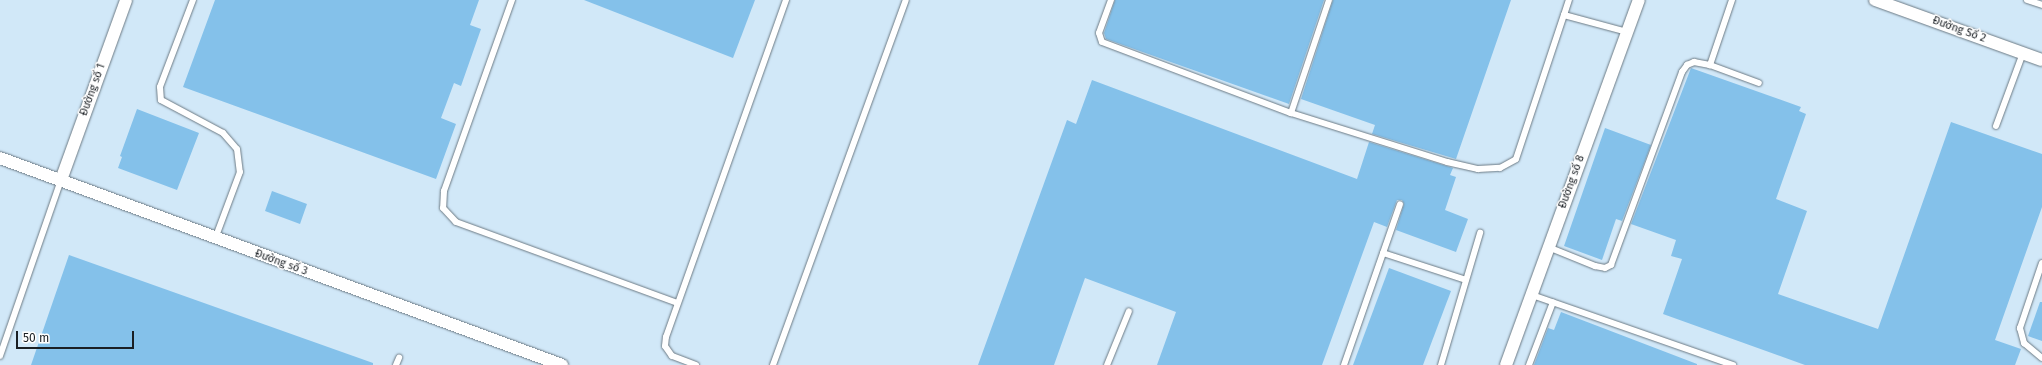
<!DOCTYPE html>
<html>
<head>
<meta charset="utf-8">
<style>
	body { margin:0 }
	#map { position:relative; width:2042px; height:365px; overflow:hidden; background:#e7f4fd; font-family:"Fira Sans",sans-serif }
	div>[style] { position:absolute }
	.built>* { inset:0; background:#d1e8f8 }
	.building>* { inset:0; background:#84c1ea }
	.roads { filter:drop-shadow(0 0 1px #6c7a84) drop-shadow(0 0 1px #6c7a84) }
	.lane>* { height:6px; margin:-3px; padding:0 3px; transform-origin:3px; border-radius:3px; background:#fff }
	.street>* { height:12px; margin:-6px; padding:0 6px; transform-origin:6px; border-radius:6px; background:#fff }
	span { translate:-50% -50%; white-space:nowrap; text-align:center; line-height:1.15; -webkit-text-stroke:3px #fff; paint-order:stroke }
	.street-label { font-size:11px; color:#1a1f24 }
	.scale { position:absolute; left:16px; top:331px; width:118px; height:18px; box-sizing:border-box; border:2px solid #1a1f24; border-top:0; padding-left:5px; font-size:12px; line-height:14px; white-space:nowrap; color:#1a1f24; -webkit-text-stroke:3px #fff; paint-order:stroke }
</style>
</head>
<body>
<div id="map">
	<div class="built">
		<div style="clip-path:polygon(0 0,2042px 0,2042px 365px,0 365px)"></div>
	</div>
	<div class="building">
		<div style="clip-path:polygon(215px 0,479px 0,470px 25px,481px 29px,461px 86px,454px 83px,441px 118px,456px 124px,436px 179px,183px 87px)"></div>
		<div style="clip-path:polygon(584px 0,755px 0,733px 58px)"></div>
		<div style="clip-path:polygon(1115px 0,1324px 0,1289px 104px,1106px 39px,1104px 33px)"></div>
		<div style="clip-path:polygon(1333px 0,1511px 0,1456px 159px,1372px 134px,1375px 125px,1301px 99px)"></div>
		<div style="clip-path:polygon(1691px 68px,1801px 107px,1799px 111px,1806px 114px,1776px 199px,1807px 211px,1778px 294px,1878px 329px,1951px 122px,2042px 154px,2042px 207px,1995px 340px,2021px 349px,2015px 365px,1805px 365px,1663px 314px,1682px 259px,1671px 256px,1676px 240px,1631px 224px)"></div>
		<div style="clip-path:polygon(1092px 80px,1357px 179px,1369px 142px,1453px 168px,1450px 175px,1456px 177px,1445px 210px,1468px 219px,1456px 252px,1396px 230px,1404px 204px,1402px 200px,1397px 200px,1387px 227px,1374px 222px,1322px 365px,1157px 365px,1176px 312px,1085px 278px,1054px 365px,978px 365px,1067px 120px,1076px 124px)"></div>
		<div style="clip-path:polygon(137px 109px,199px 133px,177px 190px,118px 168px,122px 157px,120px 156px)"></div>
		<div style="clip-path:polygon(1605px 128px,1651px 145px,1622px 221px,1616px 219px,1602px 260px,1564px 246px)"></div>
		<div style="clip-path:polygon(272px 191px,307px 204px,300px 224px,265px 211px)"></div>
		<div style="clip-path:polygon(69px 255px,373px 363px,373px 365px,31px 365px)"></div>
		<div style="clip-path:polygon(1389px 268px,1451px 291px,1423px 365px,1353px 365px)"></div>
		<div style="clip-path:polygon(2040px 302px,2042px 302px,2042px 341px,2028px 336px)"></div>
		<div style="clip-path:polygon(1561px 312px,1697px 364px,1697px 365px,1534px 365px,1548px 328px,1554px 330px)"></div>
	</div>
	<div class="roads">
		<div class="lane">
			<div style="left:193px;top:0;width:93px;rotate:110.8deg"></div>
			<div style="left:160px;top:87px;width:13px;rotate:86deg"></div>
			<div style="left:161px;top:100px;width:70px;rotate:28deg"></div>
			<div style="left:223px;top:133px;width:21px;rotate:49deg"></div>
			<div style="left:237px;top:149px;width:23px;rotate:83deg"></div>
			<div style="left:240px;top:172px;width:72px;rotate:110.5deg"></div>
			<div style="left:512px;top:0;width:203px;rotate:109.6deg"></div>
			<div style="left:444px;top:191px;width:17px;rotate:93deg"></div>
			<div style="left:443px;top:208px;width:19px;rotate:47deg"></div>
			<div style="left:456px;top:222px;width:235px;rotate:20.1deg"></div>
			<div style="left:1111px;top:0;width:35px;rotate:110deg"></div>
			<div style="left:1099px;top:33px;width:9px;rotate:72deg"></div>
			<div style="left:1102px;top:42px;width:202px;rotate:20.6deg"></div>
			<div style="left:1291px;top:113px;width:164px;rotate:17.4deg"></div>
			<div style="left:1447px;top:162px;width:32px;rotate:13deg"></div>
			<div style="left:1478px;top:169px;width:22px;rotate:-3deg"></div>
			<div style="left:1500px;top:168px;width:18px;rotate:-29deg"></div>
			<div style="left:1516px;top:159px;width:152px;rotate:-71.6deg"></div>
			<div style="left:1564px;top:15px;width:65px;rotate:15.1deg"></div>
			<div style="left:1732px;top:0;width:69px;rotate:108.7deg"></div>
			<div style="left:1710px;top:65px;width:52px;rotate:20.2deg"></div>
			<div style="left:2027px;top:0;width:16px;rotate:18deg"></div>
			<div style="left:1564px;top:15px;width:16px;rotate:-72deg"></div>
			<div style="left:1291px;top:113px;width:119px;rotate:-71.4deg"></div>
			<div style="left:1996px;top:126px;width:78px;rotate:-69.7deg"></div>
			<div style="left:1548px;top:247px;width:51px;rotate:22deg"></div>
			<div style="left:1595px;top:266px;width:10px;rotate:11deg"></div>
			<div style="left:1605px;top:268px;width:7px;rotate:-27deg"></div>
			<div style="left:1611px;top:265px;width:206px;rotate:-69.8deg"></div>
			<div style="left:1682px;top:72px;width:9px;rotate:-54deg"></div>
			<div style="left:1687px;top:65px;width:8px;rotate:-23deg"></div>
			<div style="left:1694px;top:62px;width:16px;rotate:11deg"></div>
			<div style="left:1383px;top:253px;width:87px;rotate:18deg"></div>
			<div style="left:2042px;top:263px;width:69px;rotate:108.7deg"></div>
			<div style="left:2020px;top:328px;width:16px;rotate:75deg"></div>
			<div style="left:2024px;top:343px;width:23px;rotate:40deg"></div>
			<div style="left:1532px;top:295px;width:213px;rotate:19.2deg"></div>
			<div style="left:0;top:356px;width:186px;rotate:-70.9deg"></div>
			<div style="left:396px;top:365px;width:8px;rotate:-67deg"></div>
			<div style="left:696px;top:365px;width:26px;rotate:-159deg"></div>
			<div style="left:672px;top:356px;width:12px;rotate:-125deg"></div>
			<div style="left:665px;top:346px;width:9px;rotate:-84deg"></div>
			<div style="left:666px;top:337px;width:358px;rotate:-70.4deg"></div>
			<div style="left:773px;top:365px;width:388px;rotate:-70deg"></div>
			<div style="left:1107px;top:365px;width:58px;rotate:-67.8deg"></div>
			<div style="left:1344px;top:365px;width:170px;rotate:-70.8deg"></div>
			<div style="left:1441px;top:365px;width:138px;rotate:-73.5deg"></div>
			<div style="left:1529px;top:365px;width:67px;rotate:-69.1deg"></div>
		</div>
		<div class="street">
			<div style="left:1875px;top:0;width:177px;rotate:19.8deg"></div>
			<div style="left:0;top:158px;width:599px;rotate:20.22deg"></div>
			<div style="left:61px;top:180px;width:191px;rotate:-70.1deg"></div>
			<div style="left:1506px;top:365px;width:388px;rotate:-70deg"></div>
		</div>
	</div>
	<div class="street-label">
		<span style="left:1959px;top:30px;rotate:20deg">Đường Số 2</span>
		<span style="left:93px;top:90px;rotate:-70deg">Đường số 1</span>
		<span style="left:1572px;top:182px;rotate:-70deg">Đường số 8</span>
		<span style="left:281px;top:263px;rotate:20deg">Đường số 3</span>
	</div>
	<div class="scale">50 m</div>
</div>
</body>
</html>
